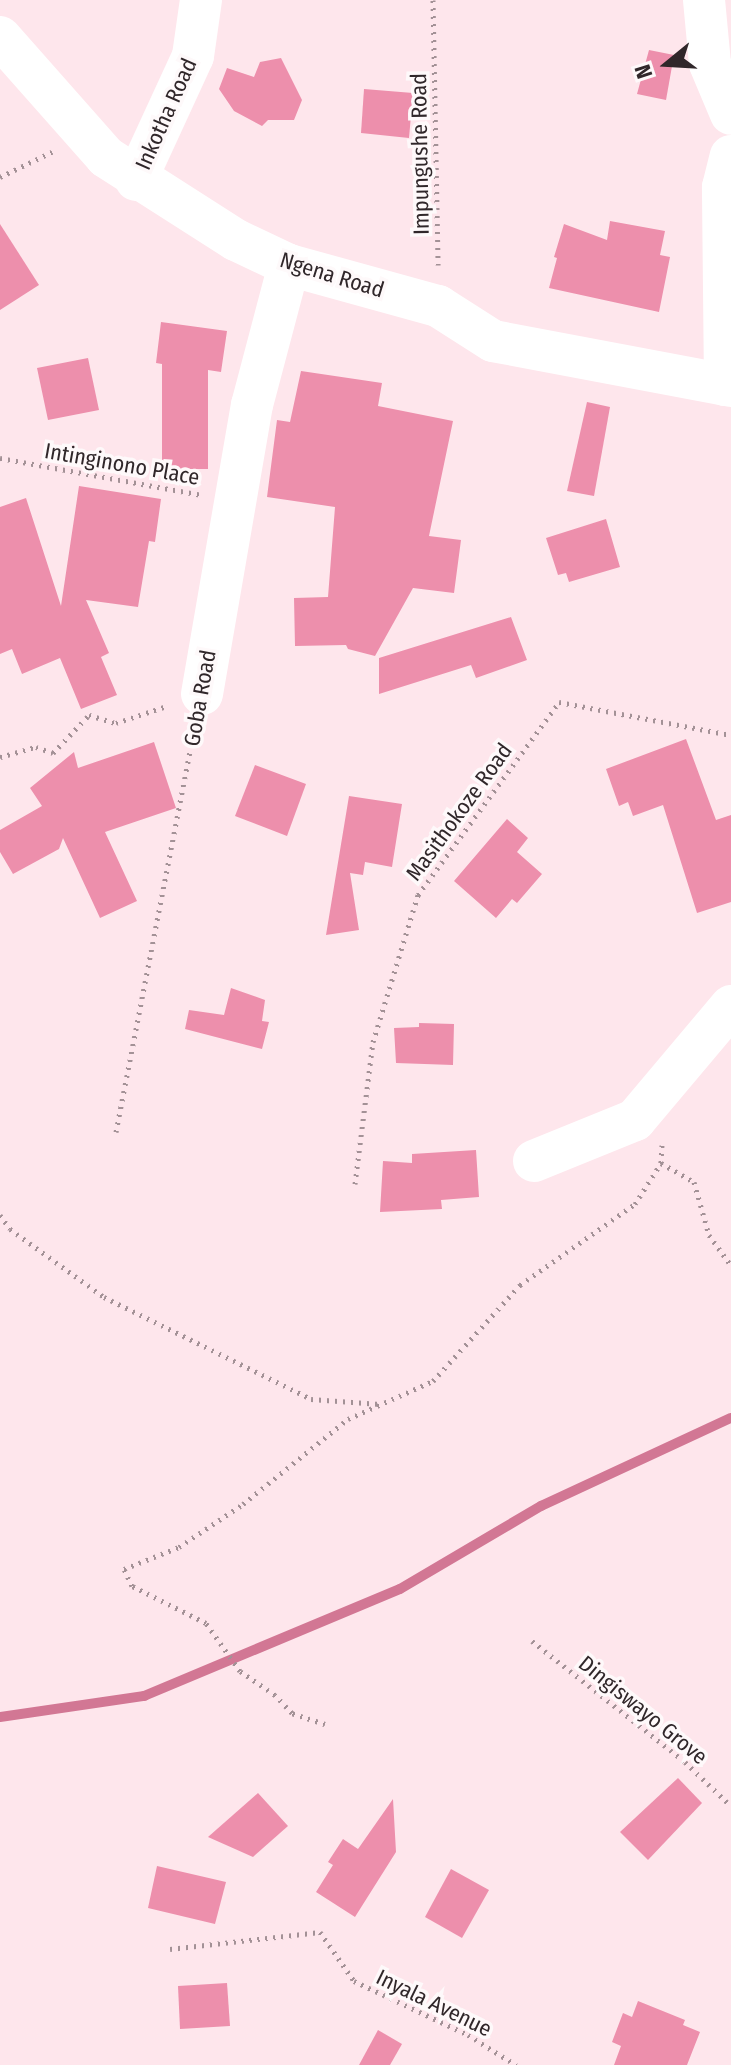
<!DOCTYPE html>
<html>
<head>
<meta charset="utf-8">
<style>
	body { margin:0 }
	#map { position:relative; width:731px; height:2065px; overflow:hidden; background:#fee6ec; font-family:"Fira Sans Condensed",sans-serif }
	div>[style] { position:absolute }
	.stream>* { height:10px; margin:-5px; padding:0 5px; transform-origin:5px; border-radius:5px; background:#d27794 }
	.building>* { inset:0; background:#ed8fac }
	.path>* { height:5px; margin-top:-2.5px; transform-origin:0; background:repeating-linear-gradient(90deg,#a39196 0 2px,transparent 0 8px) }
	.minor>* { height:42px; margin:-21px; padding:0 21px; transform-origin:21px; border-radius:21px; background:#fff }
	span { translate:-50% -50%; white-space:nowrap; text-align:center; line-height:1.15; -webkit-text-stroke:7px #fef9fa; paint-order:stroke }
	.street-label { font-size:22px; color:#30272a }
	.north { position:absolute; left:627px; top:24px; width:80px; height:80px; -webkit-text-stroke:6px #fef9fa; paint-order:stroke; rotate:252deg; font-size:22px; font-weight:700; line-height:32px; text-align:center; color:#30272a }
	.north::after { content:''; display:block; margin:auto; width:28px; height:36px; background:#30272a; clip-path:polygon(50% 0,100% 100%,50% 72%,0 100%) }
</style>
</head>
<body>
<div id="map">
	<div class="stream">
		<div style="left:0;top:1717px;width:146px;rotate:-8.3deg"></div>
		<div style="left:144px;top:1696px;width:277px;rotate:-22.7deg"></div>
		<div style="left:400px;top:1589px;width:164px;rotate:-30.5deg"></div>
		<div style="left:541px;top:1506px;width:209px;rotate:-24.9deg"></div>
	</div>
	<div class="building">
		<div style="clip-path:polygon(649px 50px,674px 55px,666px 100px,637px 94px)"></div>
		<div style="clip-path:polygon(281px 58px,302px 100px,294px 120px,268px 120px,262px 126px,234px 111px,219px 89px,227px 68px,254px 77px,260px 62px)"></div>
		<div style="clip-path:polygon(364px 89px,413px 93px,409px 138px,361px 133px)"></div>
		<div style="clip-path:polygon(610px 221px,665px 231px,660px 255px,670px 257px,659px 312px,549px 288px,557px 258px,554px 257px,564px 224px,607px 240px)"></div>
		<div style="clip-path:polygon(0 224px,39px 285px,0 310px)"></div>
		<div style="clip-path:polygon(161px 322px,227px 331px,221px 372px,208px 370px,208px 469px,162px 469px,162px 364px,156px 363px)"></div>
		<div style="clip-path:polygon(88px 358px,99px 410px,48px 420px,37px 368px)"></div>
		<div style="clip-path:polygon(301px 371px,382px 383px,378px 406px,453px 421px,429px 536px,461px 540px,454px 593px,413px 588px,375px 656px,348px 649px,346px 645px,295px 646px,294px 598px,328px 597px,335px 507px,267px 497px,277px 420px,290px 422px)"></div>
		<div style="clip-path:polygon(587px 402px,610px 407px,594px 496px,567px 491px)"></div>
		<div style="clip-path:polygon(79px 486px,161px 499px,155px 542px,149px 541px,138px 607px,86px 600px,109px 653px,101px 657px,117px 695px,81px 709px,60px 658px,22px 674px,12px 649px,0 654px,0 507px,26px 498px,61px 606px)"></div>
		<div style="clip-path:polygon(606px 519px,620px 567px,569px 582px,566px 573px,558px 575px,546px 538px)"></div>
		<div style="clip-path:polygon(511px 617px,527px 660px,476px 678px,471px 665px,379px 694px,379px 658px)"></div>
		<div style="clip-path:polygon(686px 739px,716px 820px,731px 815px,731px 902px,697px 913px,663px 805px,633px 816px,628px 802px,619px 806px,606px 769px)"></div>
		<div style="clip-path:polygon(154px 742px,176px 808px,105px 832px,137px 901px,100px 918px,63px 838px,59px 849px,13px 874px,0 852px,0 830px,42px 806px,30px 788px,74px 752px,78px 768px)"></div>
		<div style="clip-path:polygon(255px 765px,306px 784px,287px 836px,235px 816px)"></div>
		<div style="clip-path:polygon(349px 796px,402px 804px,392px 867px,365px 862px,363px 875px,350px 873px,359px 930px,326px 935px)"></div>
		<div style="clip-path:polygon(507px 819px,528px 838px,517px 852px,542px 874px,517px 903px,512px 899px,496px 918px,454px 881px)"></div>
		<div style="clip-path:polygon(231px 988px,265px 1000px,262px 1021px,269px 1022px,262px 1049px,185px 1029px,189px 1010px,224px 1015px)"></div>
		<div style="clip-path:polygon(419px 1023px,454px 1024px,453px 1065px,396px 1063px,394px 1028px,419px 1027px)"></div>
		<div style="clip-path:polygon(476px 1150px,479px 1197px,441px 1200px,442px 1209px,380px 1212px,383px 1161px,412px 1163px,412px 1154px)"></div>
		<div style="clip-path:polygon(678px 1778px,702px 1803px,648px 1860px,620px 1832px)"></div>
		<div style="clip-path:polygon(258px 1793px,288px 1826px,253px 1857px,208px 1837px)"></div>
		<div style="clip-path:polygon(393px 1799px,396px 1852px,355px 1917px,316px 1892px,333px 1865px,328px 1862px,343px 1839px,358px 1849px)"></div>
		<div style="clip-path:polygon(157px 1866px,226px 1882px,215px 1924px,148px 1908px)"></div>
		<div style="clip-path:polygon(451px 1869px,489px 1890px,462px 1938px,425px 1917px)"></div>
		<div style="clip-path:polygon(227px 1983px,230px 2026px,180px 2029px,178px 1986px)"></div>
		<div style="clip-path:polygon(638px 2001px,685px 2020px,683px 2025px,700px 2032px,687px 2065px,614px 2065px,621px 2046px,612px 2042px,623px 2013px,632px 2017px)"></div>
		<div style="clip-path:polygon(378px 2030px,402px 2044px,390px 2065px,359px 2065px)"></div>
	</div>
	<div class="path">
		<div style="left:433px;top:0;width:265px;rotate:88.9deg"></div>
		<div style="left:0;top:177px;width:58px;rotate:-25.7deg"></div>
		<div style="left:0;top:458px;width:204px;rotate:10.4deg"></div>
		<div style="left:0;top:757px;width:37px;rotate:-16deg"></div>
		<div style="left:36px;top:747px;width:18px;rotate:19deg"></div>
		<div style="left:53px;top:753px;width:52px;rotate:-46.5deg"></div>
		<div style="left:89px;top:715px;width:28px;rotate:17deg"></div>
		<div style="left:116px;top:723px;width:54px;rotate:-18.4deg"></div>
		<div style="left:116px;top:1132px;width:409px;rotate:-79deg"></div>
		<div style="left:661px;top:1163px;width:38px;rotate:30deg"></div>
		<div style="left:694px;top:1182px;width:55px;rotate:74.2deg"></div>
		<div style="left:709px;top:1235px;width:37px;rotate:54deg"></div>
		<div style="left:355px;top:1184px;width:143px;rotate:-82.8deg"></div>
		<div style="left:373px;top:1042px;width:154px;rotate:-73deg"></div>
		<div style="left:418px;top:895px;width:239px;rotate:-53.8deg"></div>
		<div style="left:559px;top:702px;width:175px;rotate:10.9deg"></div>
		<div style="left:0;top:1215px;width:17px;rotate:54deg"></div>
		<div style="left:10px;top:1229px;width:116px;rotate:35.9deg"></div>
		<div style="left:104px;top:1297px;width:231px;rotate:26.2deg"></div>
		<div style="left:311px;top:1399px;width:69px;rotate:4.1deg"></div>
		<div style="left:532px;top:1641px;width:195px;rotate:38.3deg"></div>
		<div style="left:685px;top:1762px;width:64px;rotate:43.7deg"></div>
		<div style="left:325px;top:1724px;width:35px;rotate:-162deg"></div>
		<div style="left:292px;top:1713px;width:25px;rotate:-133deg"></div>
		<div style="left:275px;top:1695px;width:42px;rotate:-145.6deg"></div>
		<div style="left:240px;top:1671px;width:59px;rotate:-125.3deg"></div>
		<div style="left:206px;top:1623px;width:83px;rotate:-153.4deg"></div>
		<div style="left:132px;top:1586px;width:19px;rotate:-115deg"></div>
		<div style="left:124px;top:1569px;width:59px;rotate:-21.8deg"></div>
		<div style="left:179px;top:1547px;width:77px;rotate:-33.9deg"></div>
		<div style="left:243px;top:1504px;width:135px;rotate:-39deg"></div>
		<div style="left:348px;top:1419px;width:93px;rotate:-24.1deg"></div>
		<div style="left:433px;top:1381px;width:130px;rotate:-47.8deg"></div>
		<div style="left:520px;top:1285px;width:141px;rotate:-35.2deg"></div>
		<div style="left:635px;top:1204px;width:49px;rotate:-57.6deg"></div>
		<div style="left:661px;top:1163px;width:18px;rotate:-87deg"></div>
		<div style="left:170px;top:1949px;width:151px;rotate:-6.5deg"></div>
		<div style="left:320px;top:1932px;width:60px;rotate:55.2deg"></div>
		<div style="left:354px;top:1981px;width:126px;rotate:25.3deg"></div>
		<div style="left:468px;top:2035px;width:57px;rotate:32deg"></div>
	</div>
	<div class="minor">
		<div style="left:704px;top:0;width:64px;rotate:84.6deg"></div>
		<div style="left:710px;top:64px;width:54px;rotate:67.2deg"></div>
		<div style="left:0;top:37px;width:160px;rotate:48.5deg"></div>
		<div style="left:106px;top:157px;width:154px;rotate:32.6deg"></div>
		<div style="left:236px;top:240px;width:59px;rotate:25.3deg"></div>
		<div style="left:289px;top:265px;width:155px;rotate:15.4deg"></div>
		<div style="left:438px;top:306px;width:65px;rotate:32.5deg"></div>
		<div style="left:493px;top:341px;width:242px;rotate:10.7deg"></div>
		<div style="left:136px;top:180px;width:136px;rotate:-65.3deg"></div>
		<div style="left:193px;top:56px;width:57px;rotate:-81.9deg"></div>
		<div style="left:725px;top:385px;width:198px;rotate:-90.6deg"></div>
		<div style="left:723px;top:187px;width:32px;rotate:-76deg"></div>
		<div style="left:202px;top:694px;width:293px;rotate:-80.2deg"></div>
		<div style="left:252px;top:405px;width:145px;rotate:-75.2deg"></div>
		<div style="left:534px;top:1161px;width:109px;rotate:-22.1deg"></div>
		<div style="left:635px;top:1120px;width:149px;rotate:-49.9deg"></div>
	</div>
	<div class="street-label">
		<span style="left:166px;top:114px;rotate:-66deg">Inkotha Road</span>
		<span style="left:420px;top:154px;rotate:-91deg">Impungushe Road</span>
		<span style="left:332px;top:275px;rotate:17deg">Ngena Road</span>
		<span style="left:122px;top:464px;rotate:10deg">Intinginono Place</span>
		<span style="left:200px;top:698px;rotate:-80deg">Goba Road</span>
		<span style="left:459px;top:812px;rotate:-54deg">Masithokoze Road</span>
		<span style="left:643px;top:1710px;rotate:39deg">Dingiswayo Grove</span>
		<span style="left:434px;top:2003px;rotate:26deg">Inyala Avenue</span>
	</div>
	<div class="north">N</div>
</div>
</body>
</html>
